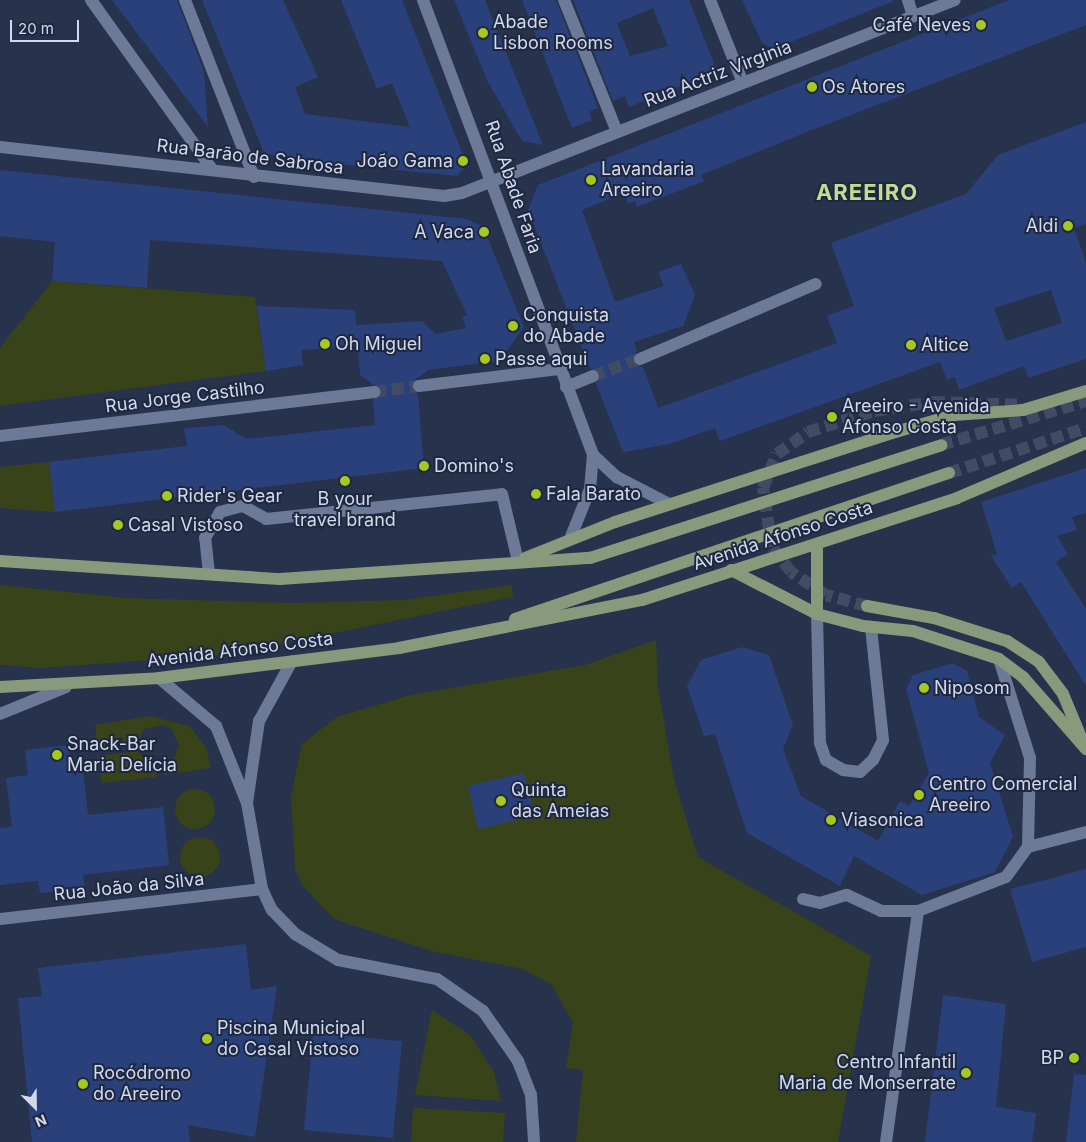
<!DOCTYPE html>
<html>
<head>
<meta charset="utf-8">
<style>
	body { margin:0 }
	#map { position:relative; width:1086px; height:1142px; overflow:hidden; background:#27324c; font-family:Inter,sans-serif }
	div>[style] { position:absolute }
	.green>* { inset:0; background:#384319 }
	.round { border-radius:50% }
	.building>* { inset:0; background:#2a407b }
	.street-tunnel>* { height:12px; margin-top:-6px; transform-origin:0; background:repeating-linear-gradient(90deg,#414b64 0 12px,transparent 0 18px) }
	.primary-tunnel>* { height:12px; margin-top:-6px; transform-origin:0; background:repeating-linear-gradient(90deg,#414b64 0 12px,transparent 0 18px) }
	.street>* { height:12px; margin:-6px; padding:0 6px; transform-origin:6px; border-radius:6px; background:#6c7997 }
	.primary>* { height:12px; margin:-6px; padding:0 6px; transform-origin:6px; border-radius:6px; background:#88997c }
	.dots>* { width:14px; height:14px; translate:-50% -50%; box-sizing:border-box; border:2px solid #1e2841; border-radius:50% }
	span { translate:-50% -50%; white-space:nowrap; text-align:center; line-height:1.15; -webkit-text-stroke:4px #1e2841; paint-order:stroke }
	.poi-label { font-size:18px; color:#d3daec }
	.left { translate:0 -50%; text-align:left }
	.right { translate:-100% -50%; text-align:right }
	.street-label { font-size:18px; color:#d3daec }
	.district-label { font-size:22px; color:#c5db90; font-weight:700; letter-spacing:1px }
	.north { position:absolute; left:10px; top:1082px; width:50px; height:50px; -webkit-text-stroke:4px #1e2841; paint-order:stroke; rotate:157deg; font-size:14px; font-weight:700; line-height:20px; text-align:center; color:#d3daec }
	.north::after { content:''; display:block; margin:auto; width:18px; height:22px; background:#d3daec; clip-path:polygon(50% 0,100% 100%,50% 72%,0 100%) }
	.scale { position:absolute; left:10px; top:20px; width:69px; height:22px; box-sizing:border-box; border:2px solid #d3daec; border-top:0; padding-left:6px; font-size:15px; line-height:18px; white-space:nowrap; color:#d3daec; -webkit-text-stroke:4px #1e2841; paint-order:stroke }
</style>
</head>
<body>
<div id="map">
	<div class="green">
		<div style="clip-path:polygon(52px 281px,255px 297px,266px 371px,0 406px,0 348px)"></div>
		<div style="clip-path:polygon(49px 462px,55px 512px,0 508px,0 467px)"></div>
		<div style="clip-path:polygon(0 585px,126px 598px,291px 603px,404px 600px,512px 585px,513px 597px,230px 654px,42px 668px,0 665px)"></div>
		<div style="clip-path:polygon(656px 640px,658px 687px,674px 779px,698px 857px,871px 956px,838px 1142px,576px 1142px,583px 1070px,566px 1068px,573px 1023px,552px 985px,523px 969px,435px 952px,334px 919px,303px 886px,295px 870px,291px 796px,302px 744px,337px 717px,411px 695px,585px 665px)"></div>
		<div style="clip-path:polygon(150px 716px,190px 726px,206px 748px,211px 768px,164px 775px,163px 765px,173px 760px,179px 746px,172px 729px,164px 725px,144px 729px,137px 744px,97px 749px,95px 725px)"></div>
		<div style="clip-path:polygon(138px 751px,147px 764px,156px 766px,157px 777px,101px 783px,98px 756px)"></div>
		<div class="round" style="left:175px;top:789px;width:40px;height:40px"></div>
		<div class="round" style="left:180px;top:837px;width:40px;height:40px"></div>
		<div style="clip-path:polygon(432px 1010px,470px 1035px,494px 1072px,501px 1101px,415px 1095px)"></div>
		<div style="clip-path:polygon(413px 1108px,505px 1113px,503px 1142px,411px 1142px)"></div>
	</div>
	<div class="building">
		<div style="clip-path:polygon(112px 0,177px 0,204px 72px,208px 127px)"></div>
		<div style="clip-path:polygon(202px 0,283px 0,318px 77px,295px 87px,305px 114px,410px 127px,392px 83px,377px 89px,341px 0,402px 0,467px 165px,457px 176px,287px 159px,264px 153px)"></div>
		<div style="clip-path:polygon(454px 0,485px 0,543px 145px,522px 141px,488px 82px)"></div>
		<div style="clip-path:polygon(522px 0,556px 0,598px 108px,589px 112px,592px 120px,572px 128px)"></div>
		<div style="clip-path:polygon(evenodd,573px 0,689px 0,717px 71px,629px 107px,625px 96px,613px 101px,573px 0,653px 8px,668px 46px,630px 56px,617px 23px,653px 8px)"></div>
		<div style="clip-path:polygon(742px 0,894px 0,894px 1px,773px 49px,762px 43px)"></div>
		<div style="clip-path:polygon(evenodd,1009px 0,1086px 0,1086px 25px,809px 131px,701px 175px,704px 181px,637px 207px,635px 201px,628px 204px,624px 193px,582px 210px,615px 302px,664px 286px,658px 272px,681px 264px,695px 295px,683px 326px,634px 342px,637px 351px,632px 362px,643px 367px,658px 408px,837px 343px,827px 316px,854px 306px,831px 243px,966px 194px,998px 155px,1086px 122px,1086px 224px,1074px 228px,1086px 263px,1086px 359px,1028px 378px,1024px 366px,959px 390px,955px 377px,947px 380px,940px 362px,720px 441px,715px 428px,670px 444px,623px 452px,596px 383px,601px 373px,590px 368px,528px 210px,538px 185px,1009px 0,1051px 290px,1062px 323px,1006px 341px,994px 308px,1051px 290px)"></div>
		<div style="clip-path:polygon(0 170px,467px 219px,483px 227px,524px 327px,499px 361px,428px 370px,412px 382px,412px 390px,418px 394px,424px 468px,55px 512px,49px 462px,187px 446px,184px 428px,224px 425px,246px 439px,375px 425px,373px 400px,382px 391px,360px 375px,358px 347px,301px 350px,303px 365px,266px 371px,257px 306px,355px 310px,356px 325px,422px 321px,435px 334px,466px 328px,462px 317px,467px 315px,442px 261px,150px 240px,147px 288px,52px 281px,55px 242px,0 236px)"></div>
		<div style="clip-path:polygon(1086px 468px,1086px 513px,1072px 517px,1077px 530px,1057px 536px,1068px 554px,1056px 562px,1086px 609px,1086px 686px,1021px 582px,1012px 588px,991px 556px,997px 554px,981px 502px)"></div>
		<div style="clip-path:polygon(742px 647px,769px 655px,793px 725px,783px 749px,801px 796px,878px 841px,900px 801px,909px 806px,929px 773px,906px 689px,913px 675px,953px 663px,967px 671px,979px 717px,1005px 735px,990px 763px,1013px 837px,995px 872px,922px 895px,854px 856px,840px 886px,747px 833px,715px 734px,704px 736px,687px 686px,701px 660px)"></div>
		<div style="clip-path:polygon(68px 745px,71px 771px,83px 770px,88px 815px,163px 807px,169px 865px,83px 875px,85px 888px,40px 893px,38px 881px,0 885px,0 828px,12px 827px,6px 778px,28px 775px,25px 750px)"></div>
		<div style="clip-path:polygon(524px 773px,535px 816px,478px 829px,468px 786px)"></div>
		<div style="clip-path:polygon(1086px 869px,1086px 947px,1032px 962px,1010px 889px)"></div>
		<div style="clip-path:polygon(246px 944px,251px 990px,277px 986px,255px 1137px,188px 1125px,190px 1142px,32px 1142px,18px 998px,42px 996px,38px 968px)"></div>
		<div style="clip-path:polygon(943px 995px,1006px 1004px,996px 1107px,1036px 1113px,1032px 1142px,925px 1142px)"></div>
		<div style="clip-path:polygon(313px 1033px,402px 1041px,393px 1138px,304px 1130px)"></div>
		<div style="clip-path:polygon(1074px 1074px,1086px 1075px,1086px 1142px,1066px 1142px)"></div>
	</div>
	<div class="street-tunnel">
		<div style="left:593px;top:376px;width:50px;rotate:-19.9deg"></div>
		<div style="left:374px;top:392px;width:45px;rotate:-7.6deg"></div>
	</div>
	<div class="primary-tunnel">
		<div style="left:941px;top:445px;width:152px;rotate:-16.9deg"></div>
		<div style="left:949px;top:473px;width:144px;rotate:-18.2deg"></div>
		<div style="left:867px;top:606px;width:42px;rotate:-165deg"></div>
		<div style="left:826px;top:595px;width:42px;rotate:-146.7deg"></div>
		<div style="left:791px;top:572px;width:31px;rotate:-127deg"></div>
		<div style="left:772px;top:547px;width:60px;rotate:-98.7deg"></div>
		<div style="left:763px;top:488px;width:37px;rotate:-68deg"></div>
		<div style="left:777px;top:454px;width:38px;rotate:-35deg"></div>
		<div style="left:808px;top:432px;width:69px;rotate:-17.7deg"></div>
		<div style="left:874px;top:411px;width:60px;rotate:-8.7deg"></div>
		<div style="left:933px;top:402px;width:89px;rotate:1.9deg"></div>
	</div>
	<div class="street">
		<div style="left:91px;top:0;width:208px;rotate:54.4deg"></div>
		<div style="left:185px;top:0;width:190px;rotate:68.7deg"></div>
		<div style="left:423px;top:0;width:486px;rotate:69.5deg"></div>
		<div style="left:593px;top:455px;width:33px;rotate:43deg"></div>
		<div style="left:617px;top:477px;width:59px;rotate:27.4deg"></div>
		<div style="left:564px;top:0;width:142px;rotate:68.1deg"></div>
		<div style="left:710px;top:0;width:89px;rotate:68.3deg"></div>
		<div style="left:908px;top:0;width:17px;rotate:73deg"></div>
		<div style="left:0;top:147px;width:447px;rotate:6.3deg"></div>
		<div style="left:444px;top:196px;width:18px;rotate:-9deg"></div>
		<div style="left:462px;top:193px;width:529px;rotate:-21.38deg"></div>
		<div style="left:640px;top:359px;width:191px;rotate:-23.1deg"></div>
		<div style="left:419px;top:386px;width:141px;rotate:-6.9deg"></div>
		<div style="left:566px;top:387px;width:29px;rotate:-22deg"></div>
		<div style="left:0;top:436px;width:377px;rotate:-6.7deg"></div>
		<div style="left:570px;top:539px;width:54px;rotate:-68.2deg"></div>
		<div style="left:590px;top:489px;width:34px;rotate:-85deg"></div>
		<div style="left:209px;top:574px;width:36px;rotate:-96deg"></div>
		<div style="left:205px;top:538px;width:30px;rotate:-60deg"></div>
		<div style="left:220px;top:512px;width:24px;rotate:-15deg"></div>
		<div style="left:243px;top:506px;width:26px;rotate:29deg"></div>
		<div style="left:266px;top:519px;width:237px;rotate:-6deg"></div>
		<div style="left:502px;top:494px;width:69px;rotate:76.6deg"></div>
		<div style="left:817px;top:614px;width:129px;rotate:88.7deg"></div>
		<div style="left:820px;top:743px;width:18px;rotate:71deg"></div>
		<div style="left:826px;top:760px;width:20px;rotate:30deg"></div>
		<div style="left:843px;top:770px;width:17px;rotate:7deg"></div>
		<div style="left:860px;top:772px;width:18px;rotate:-43deg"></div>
		<div style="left:873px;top:760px;width:22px;rotate:-63deg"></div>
		<div style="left:883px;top:740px;width:114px;rotate:-96.1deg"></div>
		<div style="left:999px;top:659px;width:104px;rotate:72.6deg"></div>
		<div style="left:1030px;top:758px;width:89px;rotate:91.3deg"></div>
		<div style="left:159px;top:678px;width:75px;rotate:40.1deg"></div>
		<div style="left:216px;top:726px;width:83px;rotate:68.1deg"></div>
		<div style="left:247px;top:803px;width:87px;rotate:80.1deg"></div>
		<div style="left:262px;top:889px;width:23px;rotate:65deg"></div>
		<div style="left:272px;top:910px;width:33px;rotate:46deg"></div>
		<div style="left:295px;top:934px;width:50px;rotate:31.2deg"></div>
		<div style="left:338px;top:960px;width:101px;rotate:10.9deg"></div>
		<div style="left:437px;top:979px;width:56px;rotate:34.8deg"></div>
		<div style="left:483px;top:1011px;width:61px;rotate:55deg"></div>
		<div style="left:518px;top:1061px;width:36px;rotate:69deg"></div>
		<div style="left:531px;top:1095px;width:47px;rotate:86.3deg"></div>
		<div style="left:0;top:714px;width:71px;rotate:-22.2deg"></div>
		<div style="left:247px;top:803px;width:83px;rotate:-81.7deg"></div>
		<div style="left:259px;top:721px;width:68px;rotate:-61.2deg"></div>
		<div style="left:803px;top:899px;width:17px;rotate:13deg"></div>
		<div style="left:820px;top:903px;width:28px;rotate:-17deg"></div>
		<div style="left:847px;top:895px;width:38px;rotate:25deg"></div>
		<div style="left:881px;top:911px;width:37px"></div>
		<div style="left:918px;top:911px;width:94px;rotate:-21.1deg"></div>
		<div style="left:1006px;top:877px;width:37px;rotate:-54deg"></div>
		<div style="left:1028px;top:847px;width:60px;rotate:-14.5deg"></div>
		<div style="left:0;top:919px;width:264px;rotate:-6.5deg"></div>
		<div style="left:886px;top:1142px;width:233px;rotate:-82.1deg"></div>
	</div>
	<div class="primary">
		<div style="left:817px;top:544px;width:70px;rotate:90deg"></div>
		<div style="left:525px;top:558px;width:97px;rotate:-21.8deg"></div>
		<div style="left:615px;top:522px;width:291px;rotate:-17.8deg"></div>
		<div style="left:892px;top:433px;width:65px;rotate:-16.2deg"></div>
		<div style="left:954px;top:415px;width:69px;rotate:-4.1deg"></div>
		<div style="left:1023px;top:410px;width:66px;rotate:-16.8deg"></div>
		<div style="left:0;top:561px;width:281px;rotate:3.7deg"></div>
		<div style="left:280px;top:579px;width:311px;rotate:-3.9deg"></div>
		<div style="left:590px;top:558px;width:369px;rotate:-17.8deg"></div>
		<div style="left:731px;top:570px;width:97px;rotate:27.1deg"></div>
		<div style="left:817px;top:614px;width:48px;rotate:14.6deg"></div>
		<div style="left:863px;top:626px;width:50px;rotate:5.7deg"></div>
		<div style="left:913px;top:631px;width:90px;rotate:18deg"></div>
		<div style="left:999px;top:659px;width:30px;rotate:37deg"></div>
		<div style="left:1023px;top:677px;width:96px;rotate:48.8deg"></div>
		<div style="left:867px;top:606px;width:68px;rotate:10.2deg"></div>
		<div style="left:934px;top:618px;width:77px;rotate:17.5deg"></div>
		<div style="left:1007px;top:641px;width:38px;rotate:33deg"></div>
		<div style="left:1039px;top:662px;width:40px;rotate:53deg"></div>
		<div style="left:1063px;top:694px;width:47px;rotate:67.3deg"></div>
		<div style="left:515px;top:619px;width:458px;rotate:-18.6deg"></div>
		<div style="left:0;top:687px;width:159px;rotate:-3.2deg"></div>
		<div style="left:159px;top:678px;width:242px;rotate:-7.1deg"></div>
		<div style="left:399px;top:648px;width:248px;rotate:-11.2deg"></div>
		<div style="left:642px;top:600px;width:331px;rotate:-17.9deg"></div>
		<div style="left:957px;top:498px;width:140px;rotate:-23.1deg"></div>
	</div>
	<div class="dots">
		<div style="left:981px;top:25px;background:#a5c822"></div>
		<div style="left:483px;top:33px;background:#a5c822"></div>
		<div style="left:812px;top:87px;background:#a5c822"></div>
		<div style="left:463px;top:161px;background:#a5c822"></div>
		<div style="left:591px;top:180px;background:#a5c822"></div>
		<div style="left:1068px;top:226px;background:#a5c822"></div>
		<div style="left:484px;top:232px;background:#a5c822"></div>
		<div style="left:513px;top:326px;background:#a5c822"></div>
		<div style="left:325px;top:344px;background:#a5c822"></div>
		<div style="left:911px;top:345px;background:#a5c822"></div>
		<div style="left:485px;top:359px;background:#a5c822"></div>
		<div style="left:832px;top:417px;background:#a5c822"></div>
		<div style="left:424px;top:466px;background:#a5c822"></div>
		<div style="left:345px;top:481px;background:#a5c822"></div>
		<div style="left:536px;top:494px;background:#a5c822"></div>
		<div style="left:167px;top:496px;background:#a5c822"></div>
		<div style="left:118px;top:525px;background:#a5c822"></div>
		<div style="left:924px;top:688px;background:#a5c822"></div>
		<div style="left:57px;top:755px;background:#a5c822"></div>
		<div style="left:919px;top:795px;background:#a5c822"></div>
		<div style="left:501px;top:801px;background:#a5c822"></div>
		<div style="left:831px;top:820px;background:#a5c822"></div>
		<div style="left:207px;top:1039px;background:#a5c822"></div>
		<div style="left:1074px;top:1058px;background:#a5c822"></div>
		<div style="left:966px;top:1073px;background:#a5c822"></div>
		<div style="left:83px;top:1084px;background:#a5c822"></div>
	</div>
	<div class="poi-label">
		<span class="left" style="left:493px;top:33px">Abade<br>Lisbon Rooms</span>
		<span class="right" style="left:971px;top:25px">Café Neves</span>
		<span class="left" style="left:822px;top:87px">Os Atores</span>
		<span class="right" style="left:453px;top:161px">João Gama</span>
		<span class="left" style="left:601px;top:180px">Lavandaria<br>Areeiro</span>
		<span class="right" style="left:1058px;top:226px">Aldi</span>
		<span class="right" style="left:474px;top:232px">A Vaca</span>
		<span class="left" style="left:523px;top:326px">Conquista<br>do Abade</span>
		<span class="left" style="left:335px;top:344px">Oh Miguel</span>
		<span class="left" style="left:921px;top:345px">Altice</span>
		<span class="left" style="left:495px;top:359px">Passe aqui</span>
		<span class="left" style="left:842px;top:417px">Areeiro - Avenida<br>Afonso Costa</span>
		<span class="left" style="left:434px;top:466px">Domino's</span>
		<span class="left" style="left:546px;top:494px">Fala Barato</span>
		<span class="left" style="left:177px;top:496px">Rider's Gear</span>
		<span style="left:345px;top:510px">B your<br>travel brand</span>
		<span class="left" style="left:128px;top:525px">Casal Vistoso</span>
		<span class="left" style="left:934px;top:688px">Niposom</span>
		<span class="left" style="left:67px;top:755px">Snack-Bar<br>Maria Delícia</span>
		<span class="left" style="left:929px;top:795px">Centro Comercial<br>Areeiro</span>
		<span class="left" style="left:511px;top:801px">Quinta<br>das Ameias</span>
		<span class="left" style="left:841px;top:820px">Viasonica</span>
		<span class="left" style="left:217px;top:1039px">Piscina Municipal<br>do Casal Vistoso</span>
		<span class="right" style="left:1064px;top:1058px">BP</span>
		<span class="right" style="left:956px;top:1073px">Centro Infantil<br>Maria de Monserrate</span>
		<span class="left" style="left:93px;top:1084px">Rocódromo<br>do Areeiro</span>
	</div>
	<div class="street-label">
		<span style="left:718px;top:74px;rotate:-21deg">Rua Actriz Virginia</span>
		<span style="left:250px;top:157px;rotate:7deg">Rua Barão de Sabrosa</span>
		<span style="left:513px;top:187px;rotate:71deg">Rua Abade Faria</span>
		<span style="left:185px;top:397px;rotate:-7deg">Rua Jorge Castilho</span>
		<span style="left:783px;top:536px;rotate:-18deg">Avenida Afonso Costa</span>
		<span style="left:240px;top:650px;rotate:-7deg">Avenida Afonso Costa</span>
		<span style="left:129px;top:887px;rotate:-6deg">Rua João da Silva</span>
	</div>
	<div class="district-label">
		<span style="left:867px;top:193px">AREEIRO</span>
	</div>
	<div class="north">N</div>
	<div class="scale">20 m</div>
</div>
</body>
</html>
